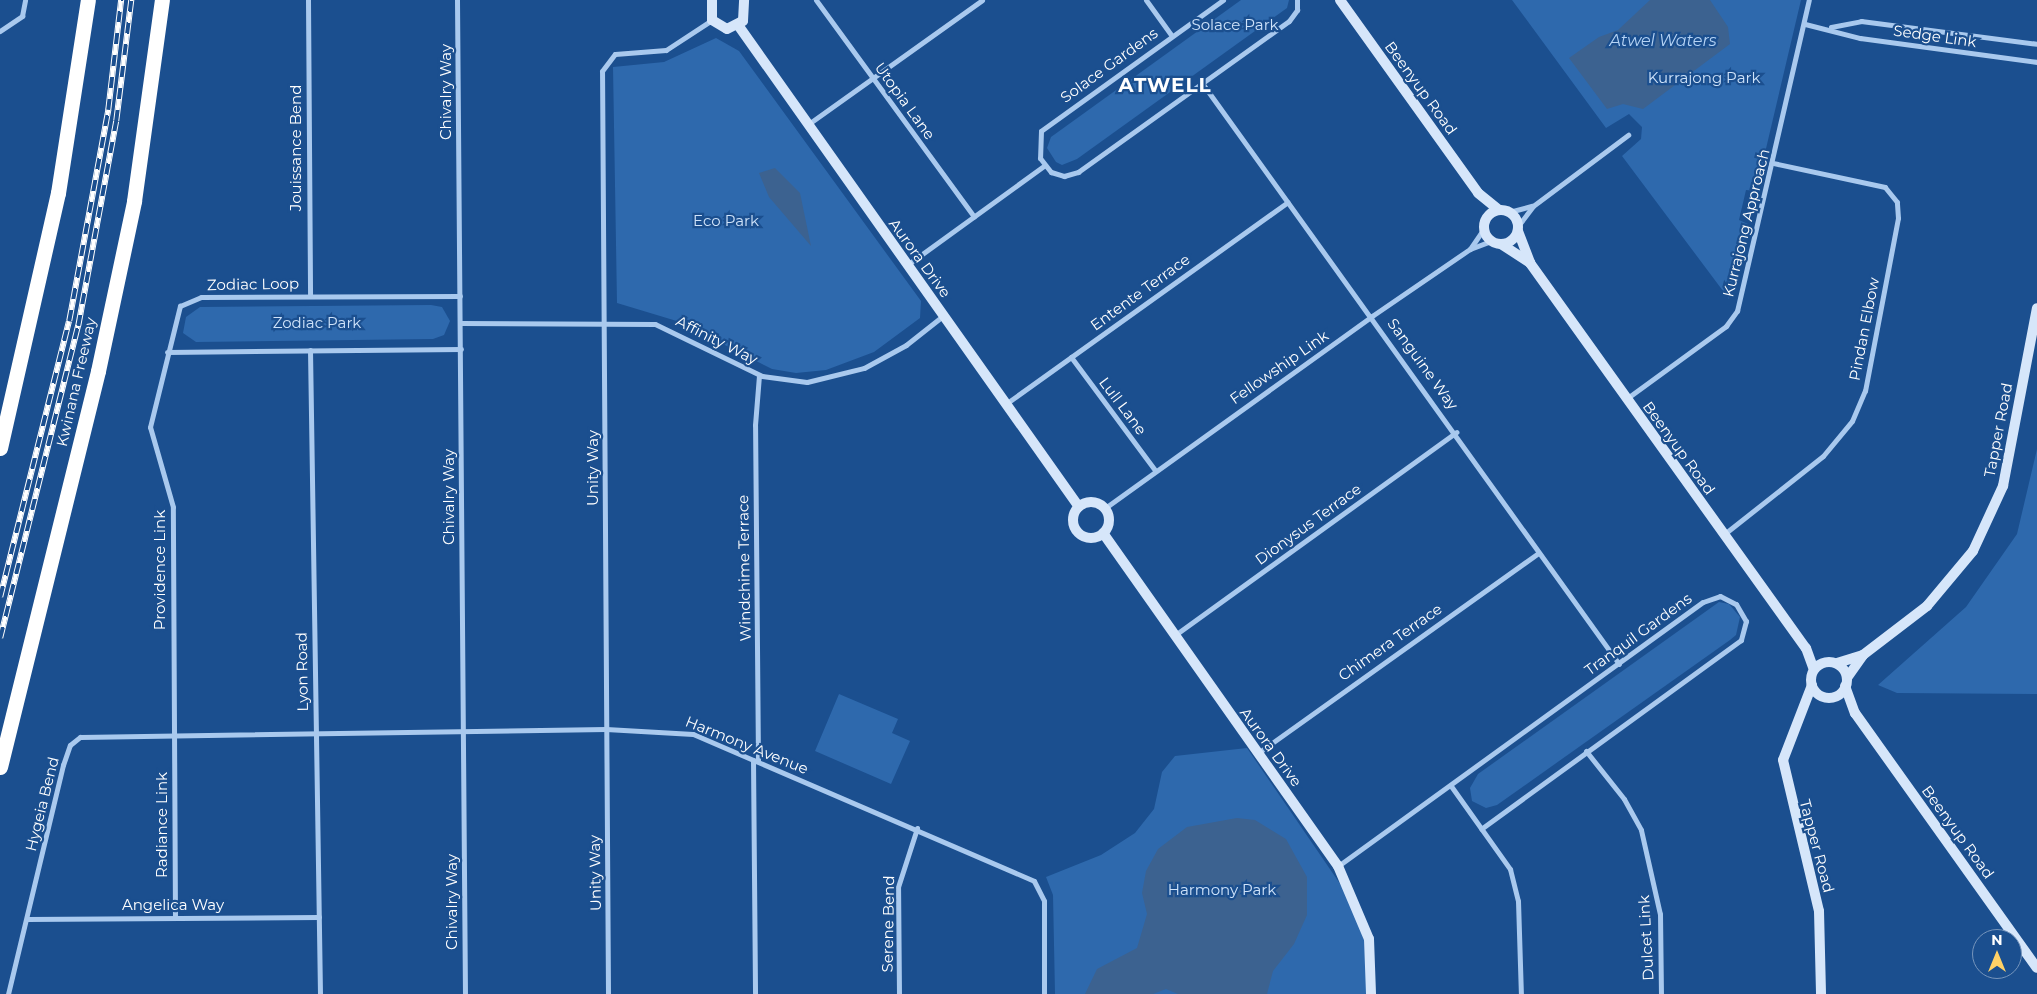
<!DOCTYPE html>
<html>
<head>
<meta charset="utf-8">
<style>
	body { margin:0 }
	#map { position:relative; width:2037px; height:994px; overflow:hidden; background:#1b4f8f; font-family:Montserrat,sans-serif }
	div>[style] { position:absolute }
	.green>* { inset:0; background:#2e69ad }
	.water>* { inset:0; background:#3c6290 }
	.street>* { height:5px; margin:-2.5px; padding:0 2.5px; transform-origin:2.5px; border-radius:2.5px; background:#a9c9ee }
	.secondary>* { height:10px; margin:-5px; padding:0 5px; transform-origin:5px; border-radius:5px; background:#d6e6fa }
	.secondary>.ring { margin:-5px; padding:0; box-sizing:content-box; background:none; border:10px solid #d6e6fa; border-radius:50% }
	.highway>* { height:15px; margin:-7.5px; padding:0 7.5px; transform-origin:7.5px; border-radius:7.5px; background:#fff }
	.rail>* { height:5.5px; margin-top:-2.75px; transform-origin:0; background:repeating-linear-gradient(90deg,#1b4f8f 0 11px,#fff 0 22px); box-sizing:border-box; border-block:1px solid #fff }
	span { translate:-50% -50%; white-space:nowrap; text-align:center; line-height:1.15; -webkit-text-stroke:4.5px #1b4f8f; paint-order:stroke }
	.park-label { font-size:15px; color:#cfe3fa }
	.street-label { font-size:15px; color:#fff }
	.water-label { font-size:16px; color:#b5d3f5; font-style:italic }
	.district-label { font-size:20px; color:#fff; font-weight:700; letter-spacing:1px }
	.north { position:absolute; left:1972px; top:929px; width:50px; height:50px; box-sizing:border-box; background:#1b4f8f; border:1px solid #7695bc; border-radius:50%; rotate:0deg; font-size:14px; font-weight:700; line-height:20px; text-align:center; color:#fff }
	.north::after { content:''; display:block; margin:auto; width:18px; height:22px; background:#ffd166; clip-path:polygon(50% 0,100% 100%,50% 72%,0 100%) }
</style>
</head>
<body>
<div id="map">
	<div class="green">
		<div style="clip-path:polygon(1241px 0,1289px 0,1287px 8px,1077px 159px,1062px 165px,1056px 162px,1047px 148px,1051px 137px)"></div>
		<div style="clip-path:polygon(1512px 0,1801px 0,1756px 191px,1746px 190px,1739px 220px,1748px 224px,1729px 299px,1622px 156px,1641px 139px,1642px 127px,1629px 114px,1606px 128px)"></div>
		<div style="clip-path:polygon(716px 38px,739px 51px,921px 301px,920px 318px,874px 352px,826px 370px,796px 373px,772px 369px,680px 322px,617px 303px,613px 67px,664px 62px)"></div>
		<div style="clip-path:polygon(431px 305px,442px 307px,450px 321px,444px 335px,433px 339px,196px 342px,183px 333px,186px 317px,200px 307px)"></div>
		<div style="clip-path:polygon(2037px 449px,2037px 694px,1897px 693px,1878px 685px,1966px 607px,2017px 534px)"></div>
		<div style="clip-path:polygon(1719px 602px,1729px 604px,1740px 617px,1736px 635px,1730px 640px,1497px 805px,1486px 808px,1472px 801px,1470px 788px,1478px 774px)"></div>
		<div style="clip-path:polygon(839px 694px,898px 719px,892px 733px,910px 741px,891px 784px,815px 751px)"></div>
		<div style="clip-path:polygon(1247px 748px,1347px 894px,1366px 945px,1367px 994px,1055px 994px,1053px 895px,1046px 877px,1101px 855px,1135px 833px,1154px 809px,1162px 772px,1175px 756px)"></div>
	</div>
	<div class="water">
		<div style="clip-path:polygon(1650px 0,1710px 0,1728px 27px,1730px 44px,1643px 109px,1623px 104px,1607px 109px,1569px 58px,1599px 37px,1618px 30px)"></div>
		<div style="clip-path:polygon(775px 168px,800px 193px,811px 246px,769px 197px,759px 173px)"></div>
		<div style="clip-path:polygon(1237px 818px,1255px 820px,1286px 839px,1307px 877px,1307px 915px,1294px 944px,1273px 971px,1267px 994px,1178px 994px,1166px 989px,1153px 994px,1085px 994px,1097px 969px,1137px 948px,1147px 914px,1142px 893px,1146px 871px,1158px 849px,1187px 827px)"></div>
	</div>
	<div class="street">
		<div style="left:308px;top:0;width:296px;rotate:89.6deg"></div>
		<div style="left:457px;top:0;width:994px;rotate:89.54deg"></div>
		<div style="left:816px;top:0;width:268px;rotate:53.9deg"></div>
		<div style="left:1146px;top:0;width:44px;rotate:54.2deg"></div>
		<div style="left:1223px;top:0;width:224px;rotate:144.3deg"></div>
		<div style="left:1041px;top:131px;width:27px;rotate:92deg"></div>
		<div style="left:1040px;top:158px;width:18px;rotate:52deg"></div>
		<div style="left:1051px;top:172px;width:14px;rotate:17deg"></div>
		<div style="left:1064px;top:176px;width:15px;rotate:-16deg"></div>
		<div style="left:1078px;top:172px;width:259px;rotate:-35.6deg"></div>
		<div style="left:1289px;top:21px;width:14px;rotate:-54deg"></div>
		<div style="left:1297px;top:10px;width:10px;rotate:-90deg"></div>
		<div style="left:1805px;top:24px;width:57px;rotate:14.3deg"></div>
		<div style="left:1860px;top:38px;width:179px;rotate:7.7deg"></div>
		<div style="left:1831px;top:27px;width:31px;rotate:-11deg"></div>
		<div style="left:1861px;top:21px;width:177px;rotate:7.4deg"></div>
		<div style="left:0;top:31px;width:27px;rotate:-34deg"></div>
		<div style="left:22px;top:16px;width:16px;rotate:-79deg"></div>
		<div style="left:1202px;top:83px;width:715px;rotate:54.33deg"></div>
		<div style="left:807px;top:125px;width:215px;rotate:-35.5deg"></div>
		<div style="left:1509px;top:212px;width:24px;rotate:-15deg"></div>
		<div style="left:1518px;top:226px;width:25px;rotate:-53deg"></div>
		<div style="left:1533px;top:206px;width:119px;rotate:-36.8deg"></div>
		<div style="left:1470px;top:249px;width:25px;rotate:-56deg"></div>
		<div style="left:907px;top:265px;width:170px;rotate:-35.9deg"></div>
		<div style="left:461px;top:323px;width:194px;rotate:0.3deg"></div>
		<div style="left:655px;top:324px;width:119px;rotate:25.9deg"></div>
		<div style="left:762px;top:376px;width:45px;rotate:7.6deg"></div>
		<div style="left:807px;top:382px;width:59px;rotate:-13.8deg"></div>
		<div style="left:864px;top:368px;width:48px;rotate:-28.7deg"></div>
		<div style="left:906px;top:345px;width:48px;rotate:-38.3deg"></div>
		<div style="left:310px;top:350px;width:644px;rotate:89.11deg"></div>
		<div style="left:167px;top:352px;width:294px;rotate:-0.6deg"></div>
		<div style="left:1071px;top:357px;width:141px;rotate:53.4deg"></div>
		<div style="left:1626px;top:399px;width:124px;rotate:-36.1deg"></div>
		<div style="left:1726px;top:326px;width:19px;rotate:-54deg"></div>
		<div style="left:1737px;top:311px;width:319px;rotate:-77deg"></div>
		<div style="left:1007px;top:403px;width:345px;rotate:-35.6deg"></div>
		<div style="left:1105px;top:508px;width:329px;rotate:-35.7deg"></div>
		<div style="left:1372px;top:316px;width:119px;rotate:-34.4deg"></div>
		<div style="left:1470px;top:249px;width:22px;rotate:-21deg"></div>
		<div style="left:1723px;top:535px;width:127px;rotate:-38.3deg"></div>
		<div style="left:1823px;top:456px;width:45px;rotate:-50.4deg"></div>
		<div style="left:1852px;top:421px;width:33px;rotate:-67deg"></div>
		<div style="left:1865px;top:391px;width:176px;rotate:-79.2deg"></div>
		<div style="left:1898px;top:218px;width:16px;rotate:-94deg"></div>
		<div style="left:1897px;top:202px;width:19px;rotate:-129deg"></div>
		<div style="left:1885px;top:187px;width:115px;rotate:-167.9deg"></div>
		<div style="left:1175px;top:635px;width:347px;rotate:-35.8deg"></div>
		<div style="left:1586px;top:751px;width:61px;rotate:51.6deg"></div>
		<div style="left:1624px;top:799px;width:35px;rotate:61deg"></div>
		<div style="left:1641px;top:830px;width:86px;rotate:77.3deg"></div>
		<div style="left:1660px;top:914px;width:80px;rotate:89.3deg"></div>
		<div style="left:1258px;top:753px;width:344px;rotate:-35.5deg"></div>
		<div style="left:753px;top:760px;width:234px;rotate:89.5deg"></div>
		<div style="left:758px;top:761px;width:336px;rotate:-90.5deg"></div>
		<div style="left:755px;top:425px;width:50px;rotate:-85.4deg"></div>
		<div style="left:1451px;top:786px;width:102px;rotate:54.6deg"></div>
		<div style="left:1510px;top:869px;width:33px;rotate:76deg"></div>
		<div style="left:1518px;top:901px;width:93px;rotate:88.2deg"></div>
		<div style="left:1338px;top:866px;width:450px;rotate:-35.9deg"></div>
		<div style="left:1703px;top:602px;width:18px;rotate:-19deg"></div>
		<div style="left:1720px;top:596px;width:18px;rotate:27deg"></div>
		<div style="left:1736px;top:604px;width:20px;rotate:60deg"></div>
		<div style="left:1746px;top:621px;width:20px;rotate:105deg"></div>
		<div style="left:1741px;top:640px;width:321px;rotate:144deg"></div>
		<div style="left:175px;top:918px;width:411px;rotate:-90.3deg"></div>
		<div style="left:173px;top:507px;width:83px;rotate:-106deg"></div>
		<div style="left:150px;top:427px;width:125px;rotate:-76.1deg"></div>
		<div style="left:180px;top:306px;width:23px;rotate:-23deg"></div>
		<div style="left:201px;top:297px;width:259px;rotate:-0.2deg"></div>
		<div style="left:27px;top:919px;width:292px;rotate:-0.4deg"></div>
		<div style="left:8px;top:994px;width:236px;rotate:-76.5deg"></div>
		<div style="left:63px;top:765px;width:21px;rotate:-71deg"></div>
		<div style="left:70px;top:745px;width:13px;rotate:-39deg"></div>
		<div style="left:80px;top:737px;width:526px;rotate:-0.87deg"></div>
		<div style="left:606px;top:729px;width:87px;rotate:3.3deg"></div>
		<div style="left:693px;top:734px;width:371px;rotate:23.3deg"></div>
		<div style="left:1034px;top:881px;width:22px;rotate:63deg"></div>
		<div style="left:1044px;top:901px;width:93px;rotate:90deg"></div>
		<div style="left:608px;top:994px;width:923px;rotate:-90.37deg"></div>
		<div style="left:602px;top:71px;width:21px;rotate:-53deg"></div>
		<div style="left:615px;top:54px;width:51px;rotate:-4.5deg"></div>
		<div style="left:666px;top:50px;width:55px;rotate:-33.1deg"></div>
		<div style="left:899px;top:994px;width:107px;rotate:-90.5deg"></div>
		<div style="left:898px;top:887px;width:62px;rotate:-72.1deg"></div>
	</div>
	<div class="secondary">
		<div style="left:712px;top:0;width:20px;rotate:90deg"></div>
		<div style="left:712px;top:20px;width:17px;rotate:31deg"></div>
		<div style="left:727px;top:29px;width:18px;rotate:-27deg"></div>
		<div style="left:743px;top:21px;width:21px;rotate:-87deg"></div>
		<div style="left:1340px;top:0;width:237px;rotate:54.4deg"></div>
		<div style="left:1478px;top:193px;width:27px;rotate:39deg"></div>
		<div style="left:738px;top:25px;width:590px;rotate:54.72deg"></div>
		<div class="ring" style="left:1484px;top:210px;width:24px;height:24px"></div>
		<div style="left:1518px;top:231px;width:34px;rotate:69deg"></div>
		<div style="left:1530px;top:263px;width:474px;rotate:54.4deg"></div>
		<div style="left:1806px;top:648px;width:23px;rotate:70deg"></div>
		<div style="left:1501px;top:244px;width:35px;rotate:33deg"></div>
		<div class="ring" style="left:1073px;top:502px;width:26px;height:26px"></div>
		<div style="left:1103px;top:533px;width:408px;rotate:54.8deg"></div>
		<div style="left:1338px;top:866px;width:79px;rotate:67deg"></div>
		<div style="left:1369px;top:939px;width:55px;rotate:87.9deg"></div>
		<div class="ring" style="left:1811px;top:662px;width:26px;height:26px"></div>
		<div style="left:1837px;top:663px;width:27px;rotate:-17deg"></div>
		<div style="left:1847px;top:678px;width:28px;rotate:-55deg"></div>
		<div style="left:1863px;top:655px;width:81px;rotate:-37.4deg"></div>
		<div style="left:1927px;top:606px;width:72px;rotate:-50.1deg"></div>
		<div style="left:1973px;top:551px;width:72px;rotate:-65.2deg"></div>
		<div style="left:2003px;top:486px;width:181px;rotate:-79.2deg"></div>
		<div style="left:1812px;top:685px;width:80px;rotate:111.1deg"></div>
		<div style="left:1783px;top:760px;width:155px;rotate:76.6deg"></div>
		<div style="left:1819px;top:911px;width:83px;rotate:88.6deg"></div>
		<div style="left:1845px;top:686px;width:29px;rotate:70deg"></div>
		<div style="left:1855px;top:713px;width:313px;rotate:54.5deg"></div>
	</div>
	<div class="highway">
		<div style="left:0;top:448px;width:262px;rotate:-77.2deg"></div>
		<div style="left:58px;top:193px;width:195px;rotate:-81.2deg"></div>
		<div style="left:0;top:767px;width:408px;rotate:-76.1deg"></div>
		<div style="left:98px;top:371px;width:174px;rotate:-78deg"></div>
		<div style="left:134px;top:201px;width:203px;rotate:-82.1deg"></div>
	</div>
	<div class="rail">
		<div style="left:0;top:597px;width:284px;rotate:-76deg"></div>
		<div style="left:69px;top:321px;width:215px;rotate:-79.5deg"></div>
		<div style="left:108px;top:110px;width:111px;rotate:-83.3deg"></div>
		<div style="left:0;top:638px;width:322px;rotate:-76deg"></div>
		<div style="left:78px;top:326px;width:208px;rotate:-79.5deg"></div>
		<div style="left:116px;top:121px;width:122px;rotate:-82.9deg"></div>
	</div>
	<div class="park-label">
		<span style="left:1235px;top:25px">Solace Park</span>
		<span style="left:1704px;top:78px">Kurrajong Park</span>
		<span style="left:726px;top:221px">Eco Park</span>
		<span style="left:317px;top:323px">Zodiac Park</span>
		<span style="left:1222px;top:890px">Harmony Park</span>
	</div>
	<div class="street-label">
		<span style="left:1935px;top:36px;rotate:8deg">Sedge Link</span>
		<span style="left:1109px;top:65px;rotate:-36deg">Solace Gardens</span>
		<span style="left:1421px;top:88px;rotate:54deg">Beenyup Road</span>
		<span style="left:446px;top:92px;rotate:-90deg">Chivalry Way</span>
		<span style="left:905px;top:101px;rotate:54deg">Utopia Lane</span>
		<span style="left:296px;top:148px;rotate:-90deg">Jouissance Bend</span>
		<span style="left:1746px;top:223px;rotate:-76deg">Kurrajong Approach</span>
		<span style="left:920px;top:258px;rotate:54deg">Aurora Drive</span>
		<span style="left:253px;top:284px;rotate:-1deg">Zodiac Loop</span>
		<span style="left:1140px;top:292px;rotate:-36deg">Entente Terrace</span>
		<span style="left:1864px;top:329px;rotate:-79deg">Pindan Elbow</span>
		<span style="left:717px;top:340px;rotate:27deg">Affinity Way</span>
		<span style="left:1423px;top:364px;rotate:54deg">Sanguine Way</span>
		<span style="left:1279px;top:367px;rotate:-35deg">Fellowship Link</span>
		<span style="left:76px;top:382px;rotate:-77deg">Kwinana Freeway</span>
		<span style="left:1123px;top:406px;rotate:53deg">Lull Lane</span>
		<span style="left:1998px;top:430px;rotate:-79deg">Tapper Road</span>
		<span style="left:1679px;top:448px;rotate:54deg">Beenyup Road</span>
		<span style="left:593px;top:468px;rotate:-90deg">Unity Way</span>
		<span style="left:449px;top:497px;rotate:-90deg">Chivalry Way</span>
		<span style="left:1308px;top:524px;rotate:-36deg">Dionysus Terrace</span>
		<span style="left:744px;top:568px;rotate:-91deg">Windchime Terrace</span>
		<span style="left:160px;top:570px;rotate:-90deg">Providence Link</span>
		<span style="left:1638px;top:634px;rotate:-36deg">Tranquil Gardens</span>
		<span style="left:1390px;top:642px;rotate:-35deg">Chimera Terrace</span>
		<span style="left:302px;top:672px;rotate:-91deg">Lyon Road</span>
		<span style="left:747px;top:745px;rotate:22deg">Harmony Avenue</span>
		<span style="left:1271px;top:747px;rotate:54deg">Aurora Drive</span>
		<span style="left:42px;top:804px;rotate:-76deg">Hygeia Bend</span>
		<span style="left:162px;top:825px;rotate:-90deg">Radiance Link</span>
		<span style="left:1958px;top:832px;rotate:54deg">Beenyup Road</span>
		<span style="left:1817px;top:846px;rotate:75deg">Tapper Road</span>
		<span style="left:595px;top:873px;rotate:-91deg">Unity Way</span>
		<span style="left:452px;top:902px;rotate:-90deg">Chivalry Way</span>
		<span style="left:173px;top:905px">Angelica Way</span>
		<span style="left:888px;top:924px;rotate:-89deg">Serene Bend</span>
		<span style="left:1646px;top:938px;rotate:-93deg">Dulcet Link</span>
	</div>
	<div class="water-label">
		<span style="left:1663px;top:41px">Atwel Waters</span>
	</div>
	<div class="district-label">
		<span style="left:1165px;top:85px">ATWELL</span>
	</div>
	<div class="north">N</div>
</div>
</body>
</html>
